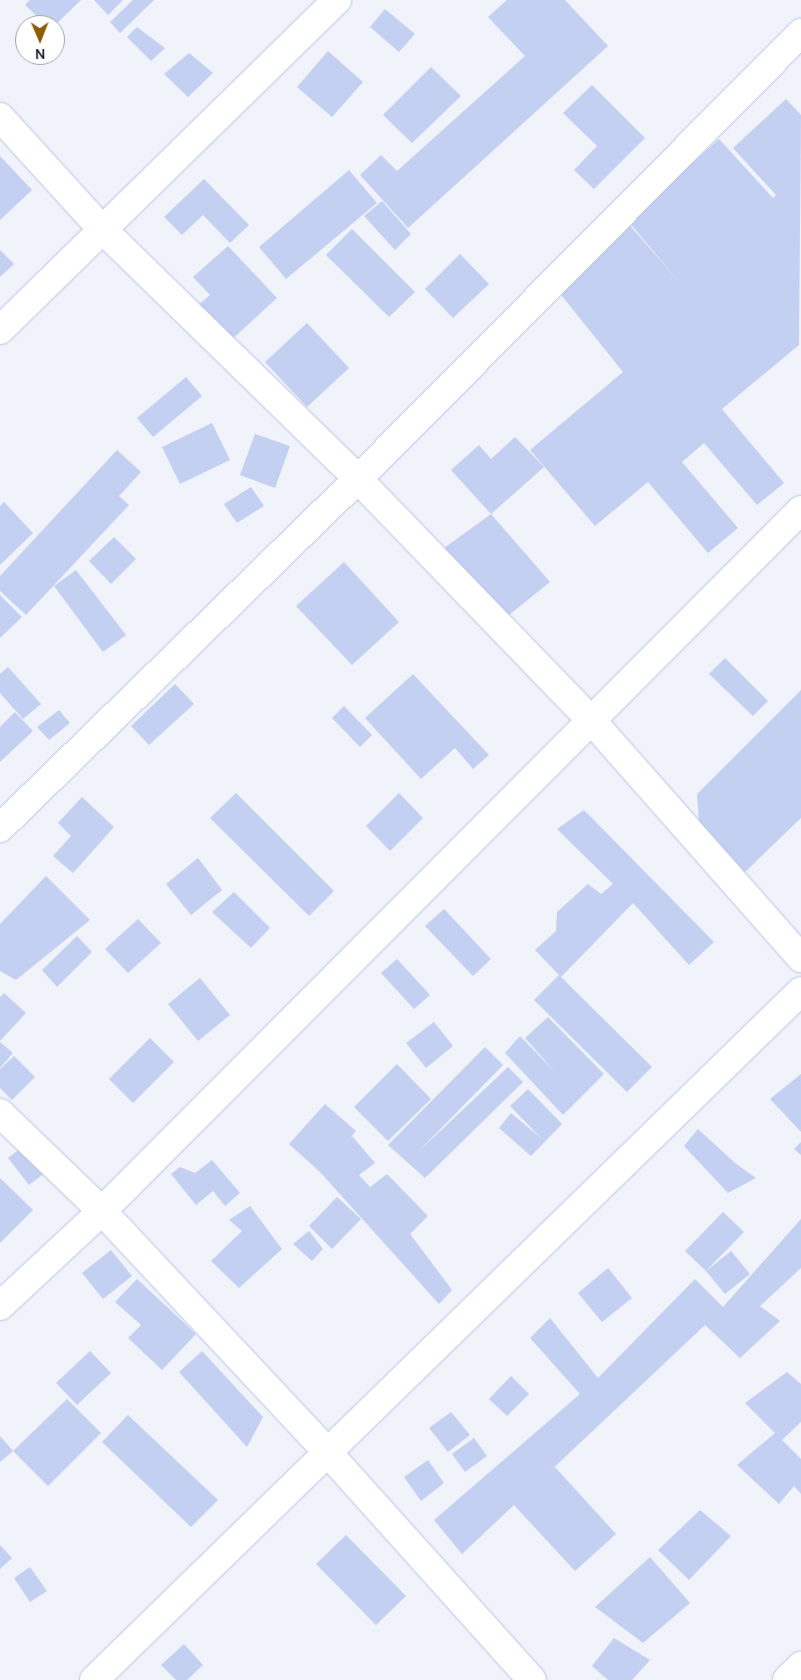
<!DOCTYPE html>
<html>
<head>
<meta charset="utf-8">
<style>
	body { margin:0 }
	#map { position:relative; width:801px; height:1680px; overflow:hidden; background:#f0f3fa; font-family:Manrope,sans-serif }
	div>[style] { position:absolute }
	.building>* { inset:0; background:#c4d0f1 }
	.roads { filter:drop-shadow(0 0 1px #bac6e7) drop-shadow(0 0 1px #bac6e7) }
	.street>* { height:28px; margin:-14px; padding:0 14px; transform-origin:14px; border-radius:14px; background:#fff }
	.secondary>* { height:28px; margin:-14px; padding:0 14px; transform-origin:14px; border-radius:14px; background:#fff }
	span { translate:-50% -50%; white-space:nowrap; text-align:center; line-height:1.15; -webkit-text-stroke:5px #fff; paint-order:stroke }
	.north { position:absolute; left:15px; top:15px; width:50px; height:50px; box-sizing:border-box; background:#fff; border:1px solid #a3a5a9; border-radius:50%; rotate:179deg; font-size:14px; font-weight:700; line-height:20px; text-align:center; color:#191d29 }
	.north::after { content:''; display:block; margin:auto; width:18px; height:22px; background:#8d5e06; clip-path:polygon(50% 0,100% 100%,50% 72%,0 100%) }
</style>
</head>
<body>
<div id="map">
	<div class="building">
		<div style="clip-path:polygon(30px 0,81px 0,55px 25px,46px 25px,25px 5px)"></div>
		<div style="clip-path:polygon(94px 0,123px 0,108px 15px)"></div>
		<div style="clip-path:polygon(133px 0,154px 0,120px 33px,110px 22px)"></div>
		<div style="clip-path:polygon(507px 0,565px 0,608px 46px,408px 228px,360px 175px,381px 155px,397px 171px,525px 56px,488px 17px)"></div>
		<div style="clip-path:polygon(385px 9px,415px 34px,399px 52px,370px 27px)"></div>
		<div style="clip-path:polygon(137px 27px,165px 48px,151px 61px,127px 37px)"></div>
		<div style="clip-path:polygon(328px 51px,363px 82px,332px 117px,297px 87px)"></div>
		<div style="clip-path:polygon(189px 53px,213px 73px,188px 97px,164px 74px)"></div>
		<div style="clip-path:polygon(431px 67px,461px 96px,412px 143px,383px 115px)"></div>
		<div style="clip-path:polygon(592px 85px,645px 138px,594px 189px,574px 170px,597px 146px,563px 113px)"></div>
		<div style="clip-path:polygon(786px 99px,801px 115px,799px 345px,722px 409px,784px 483px,757px 505px,704px 443px,682px 462px,738px 528px,708px 553px,648px 482px,595px 526px,530px 450px,623px 372px,558px 291px,627px 222px,680px 283px,628px 221px,719px 139px,773px 198px,776px 195px,733px 148px)"></div>
		<div style="clip-path:polygon(0 156px,32px 190px,0 220px)"></div>
		<div style="clip-path:polygon(349px 170px,377px 203px,286px 279px,259px 247px)"></div>
		<div style="clip-path:polygon(204px 179px,249px 225px,230px 243px,203px 215px,182px 235px,164px 217px)"></div>
		<div style="clip-path:polygon(382px 201px,411px 234px,395px 250px,364px 216px)"></div>
		<div style="clip-path:polygon(352px 229px,415px 292px,389px 317px,326px 255px)"></div>
		<div style="clip-path:polygon(228px 246px,277px 298px,228px 343px,196px 307px,210px 295px,193px 277px)"></div>
		<div style="clip-path:polygon(0 250px,14px 264px,0 277px)"></div>
		<div style="clip-path:polygon(460px 254px,489px 284px,453px 318px,425px 289px)"></div>
		<div style="clip-path:polygon(307px 323px,349px 368px,307px 407px,265px 362px)"></div>
		<div style="clip-path:polygon(186px 377px,202px 396px,153px 437px,137px 418px)"></div>
		<div style="clip-path:polygon(212px 423px,230px 460px,180px 484px,162px 447px)"></div>
		<div style="clip-path:polygon(255px 434px,290px 446px,275px 488px,240px 475px)"></div>
		<div style="clip-path:polygon(515px 437px,544px 467px,491px 514px,550px 582px,499px 623px,440px 551px,491px 514px,451px 470px,479px 445px,491px 459px)"></div>
		<div style="clip-path:polygon(117px 450px,141px 472px,119px 496px,129px 505px,26px 615px,0 591px,0 576px)"></div>
		<div style="clip-path:polygon(251px 487px,264px 506px,237px 523px,224px 504px)"></div>
		<div style="clip-path:polygon(4px 502px,33px 533px,0 565px,0 506px)"></div>
		<div style="clip-path:polygon(114px 537px,136px 559px,111px 584px,89px 561px)"></div>
		<div style="clip-path:polygon(344px 562px,399px 622px,352px 665px,296px 606px)"></div>
		<div style="clip-path:polygon(76px 570px,126px 635px,103px 652px,54px 586px)"></div>
		<div style="clip-path:polygon(0 595px,22px 617px,0 638px)"></div>
		<div style="clip-path:polygon(725px 658px,768px 701px,753px 716px,709px 674px)"></div>
		<div style="clip-path:polygon(8px 667px,41px 704px,23px 719px,0 693px,0 674px)"></div>
		<div style="clip-path:polygon(413px 674px,489px 755px,473px 769px,455px 748px,421px 779px,365px 718px)"></div>
		<div style="clip-path:polygon(175px 684px,194px 704px,149px 745px,131px 726px)"></div>
		<div style="clip-path:polygon(801px 690px,801px 818px,745px 872px,699px 822px,697px 794px)"></div>
		<div style="clip-path:polygon(344px 706px,372px 735px,360px 747px,332px 718px)"></div>
		<div style="clip-path:polygon(59px 710px,70px 723px,49px 740px,37px 727px)"></div>
		<div style="clip-path:polygon(15px 712px,33px 731px,0 762px,0 727px)"></div>
		<div style="clip-path:polygon(236px 793px,334px 891px,309px 916px,210px 818px)"></div>
		<div style="clip-path:polygon(399px 793px,423px 818px,390px 851px,366px 826px)"></div>
		<div style="clip-path:polygon(82px 797px,114px 827px,73px 873px,53px 856px,71px 836px,58px 823px)"></div>
		<div style="clip-path:polygon(584px 810px,714px 942px,689px 965px,633px 903px,561px 977px,652px 1067px,627px 1092px,534px 1000px,559px 975px,535px 950px,556px 931px,557px 912px,588px 884px,601px 894px,613px 884px,557px 829px)"></div>
		<div style="clip-path:polygon(198px 858px,222px 890px,191px 915px,166px 884px)"></div>
		<div style="clip-path:polygon(46px 876px,90px 920px,16px 980px,0 971px,0 924px)"></div>
		<div style="clip-path:polygon(234px 892px,270px 928px,251px 948px,212px 912px)"></div>
		<div style="clip-path:polygon(444px 909px,491px 959px,473px 976px,425px 926px)"></div>
		<div style="clip-path:polygon(138px 919px,161px 943px,128px 973px,105px 949px)"></div>
		<div style="clip-path:polygon(77px 936px,92px 952px,57px 987px,42px 970px)"></div>
		<div style="clip-path:polygon(397px 959px,430px 995px,414px 1009px,381px 973px)"></div>
		<div style="clip-path:polygon(200px 978px,230px 1015px,198px 1041px,168px 1004px)"></div>
		<div style="clip-path:polygon(4px 993px,26px 1013px,0 1041px,0 997px)"></div>
		<div style="clip-path:polygon(548px 1017px,604px 1074px,563px 1115px,505px 1053px,520px 1036px,555px 1072px,525px 1038px)"></div>
		<div style="clip-path:polygon(434px 1022px,453px 1046px,426px 1068px,406px 1043px)"></div>
		<div style="clip-path:polygon(150px 1038px,174px 1062px,133px 1103px,109px 1079px)"></div>
		<div style="clip-path:polygon(0 1042px,13px 1053px,0 1068px)"></div>
		<div style="clip-path:polygon(485px 1047px,503px 1065px,417px 1153px,508px 1067px,523px 1082px,425px 1178px,388px 1145px)"></div>
		<div style="clip-path:polygon(14px 1056px,35px 1077px,12px 1100px,0 1088px,0 1069px)"></div>
		<div style="clip-path:polygon(397px 1064px,431px 1099px,388px 1141px,354px 1107px)"></div>
		<div style="clip-path:polygon(801px 1074px,801px 1132px,770px 1099px)"></div>
		<div style="clip-path:polygon(528px 1089px,562px 1124px,531px 1156px,499px 1128px,511px 1113px,542px 1139px,510px 1106px)"></div>
		<div style="clip-path:polygon(325px 1104px,356px 1131px,339px 1150px,352px 1136px,375px 1163px,359px 1175px,370px 1187px,387px 1174px,428px 1216px,410px 1234px,452px 1290px,439px 1304px,320px 1172px,289px 1144px)"></div>
		<div style="clip-path:polygon(698px 1129px,735px 1163px,756px 1178px,728px 1193px,684px 1146px)"></div>
		<div style="clip-path:polygon(801px 1142px,801px 1155px,794px 1149px)"></div>
		<div style="clip-path:polygon(25px 1145px,46px 1172px,29px 1185px,8px 1158px)"></div>
		<div style="clip-path:polygon(212px 1160px,240px 1193px,225px 1206px,213px 1191px,196px 1205px,171px 1174px,180px 1167px,195px 1173px)"></div>
		<div style="clip-path:polygon(0 1178px,33px 1210px,0 1243px)"></div>
		<div style="clip-path:polygon(337px 1197px,361px 1219px,332px 1249px,309px 1226px)"></div>
		<div style="clip-path:polygon(250px 1206px,282px 1249px,239px 1288px,211px 1261px,242px 1231px,229px 1220px)"></div>
		<div style="clip-path:polygon(723px 1212px,744px 1232px,706px 1271px,685px 1251px)"></div>
		<div style="clip-path:polygon(801px 1219px,801px 1268px,760px 1306px,780px 1321px,740px 1358px,705px 1325px,546px 1475px,555px 1467px,616px 1534px,575px 1571px,514px 1505px,462px 1554px,434px 1520px,580px 1394px,530px 1338px,550px 1318px,598px 1378px,695px 1279px,723px 1307px)"></div>
		<div style="clip-path:polygon(309px 1231px,323px 1249px,312px 1261px,293px 1244px)"></div>
		<div style="clip-path:polygon(111px 1250px,132px 1276px,103px 1299px,82px 1273px)"></div>
		<div style="clip-path:polygon(731px 1251px,750px 1274px,725px 1294px,706px 1271px)"></div>
		<div style="clip-path:polygon(608px 1268px,632px 1298px,602px 1322px,578px 1293px)"></div>
		<div style="clip-path:polygon(137px 1279px,196px 1334px,162px 1370px,128px 1338px,141px 1325px,115px 1302px)"></div>
		<div style="clip-path:polygon(90px 1351px,111px 1373px,77px 1405px,56px 1383px)"></div>
		<div style="clip-path:polygon(202px 1351px,263px 1417px,247px 1447px,179px 1372px)"></div>
		<div style="clip-path:polygon(787px 1372px,801px 1384px,801px 1422px,782px 1440px,801px 1459px,801px 1494px,794px 1486px,779px 1504px,737px 1465px,775px 1433px,745px 1403px)"></div>
		<div style="clip-path:polygon(511px 1376px,529px 1394px,507px 1416px,489px 1399px)"></div>
		<div style="clip-path:polygon(67px 1399px,101px 1433px,48px 1486px,13px 1451px)"></div>
		<div style="clip-path:polygon(451px 1412px,470px 1435px,448px 1452px,429px 1428px)"></div>
		<div style="clip-path:polygon(128px 1415px,218px 1500px,191px 1527px,102px 1442px)"></div>
		<div style="clip-path:polygon(0 1436px,13px 1451px,0 1462px)"></div>
		<div style="clip-path:polygon(474px 1438px,487px 1456px,465px 1472px,452px 1454px)"></div>
		<div style="clip-path:polygon(428px 1460px,444px 1483px,421px 1501px,404px 1477px)"></div>
		<div style="clip-path:polygon(700px 1510px,731px 1536px,689px 1580px,658px 1550px)"></div>
		<div style="clip-path:polygon(346px 1535px,406px 1596px,376px 1625px,316px 1564px)"></div>
		<div style="clip-path:polygon(0 1545px,12px 1558px,0 1569px)"></div>
		<div style="clip-path:polygon(650px 1557px,690px 1603px,643px 1643px,595px 1607px)"></div>
		<div style="clip-path:polygon(30px 1567px,47px 1591px,30px 1602px,14px 1578px)"></div>
		<div style="clip-path:polygon(614px 1638px,650px 1660px,632px 1680px,608px 1680px,592px 1666px)"></div>
		<div style="clip-path:polygon(184px 1644px,203px 1665px,187px 1680px,176px 1680px,161px 1665px)"></div>
	</div>
	<div class="roads">
		<div class="street">
			<div style="left:0;top:117px;width:150px;rotate:47.7deg"></div>
			<div style="left:101px;top:228px;width:359px;rotate:44.3deg"></div>
			<div style="left:358px;top:479px;width:337px;rotate:46deg"></div>
			<div style="left:592px;top:721px;width:316px;rotate:48.6deg"></div>
			<div style="left:0;top:330px;width:472px;rotate:-44.4deg"></div>
			<div style="left:0;top:828px;width:500px;rotate:-44.3deg"></div>
			<div style="left:358px;top:479px;width:629px;rotate:-45.19deg"></div>
			<div style="left:0;top:1113px;width:141px;rotate:43.9deg"></div>
			<div style="left:102px;top:1211px;width:334px;rotate:46.9deg"></div>
			<div style="left:330px;top:1455px;width:302px;rotate:48.1deg"></div>
			<div style="left:0;top:1306px;width:139px;rotate:-43deg"></div>
			<div style="left:102px;top:1211px;width:990px;rotate:-45.08deg"></div>
			<div style="left:94px;top:1680px;width:987px;rotate:-44.26deg"></div>
		</div>
		<div class="secondary">
			<div style="left:787px;top:1680px;width:20px;rotate:-45deg"></div>
		</div>
	</div>
	<div class="north">N</div>
</div>
</body>
</html>
